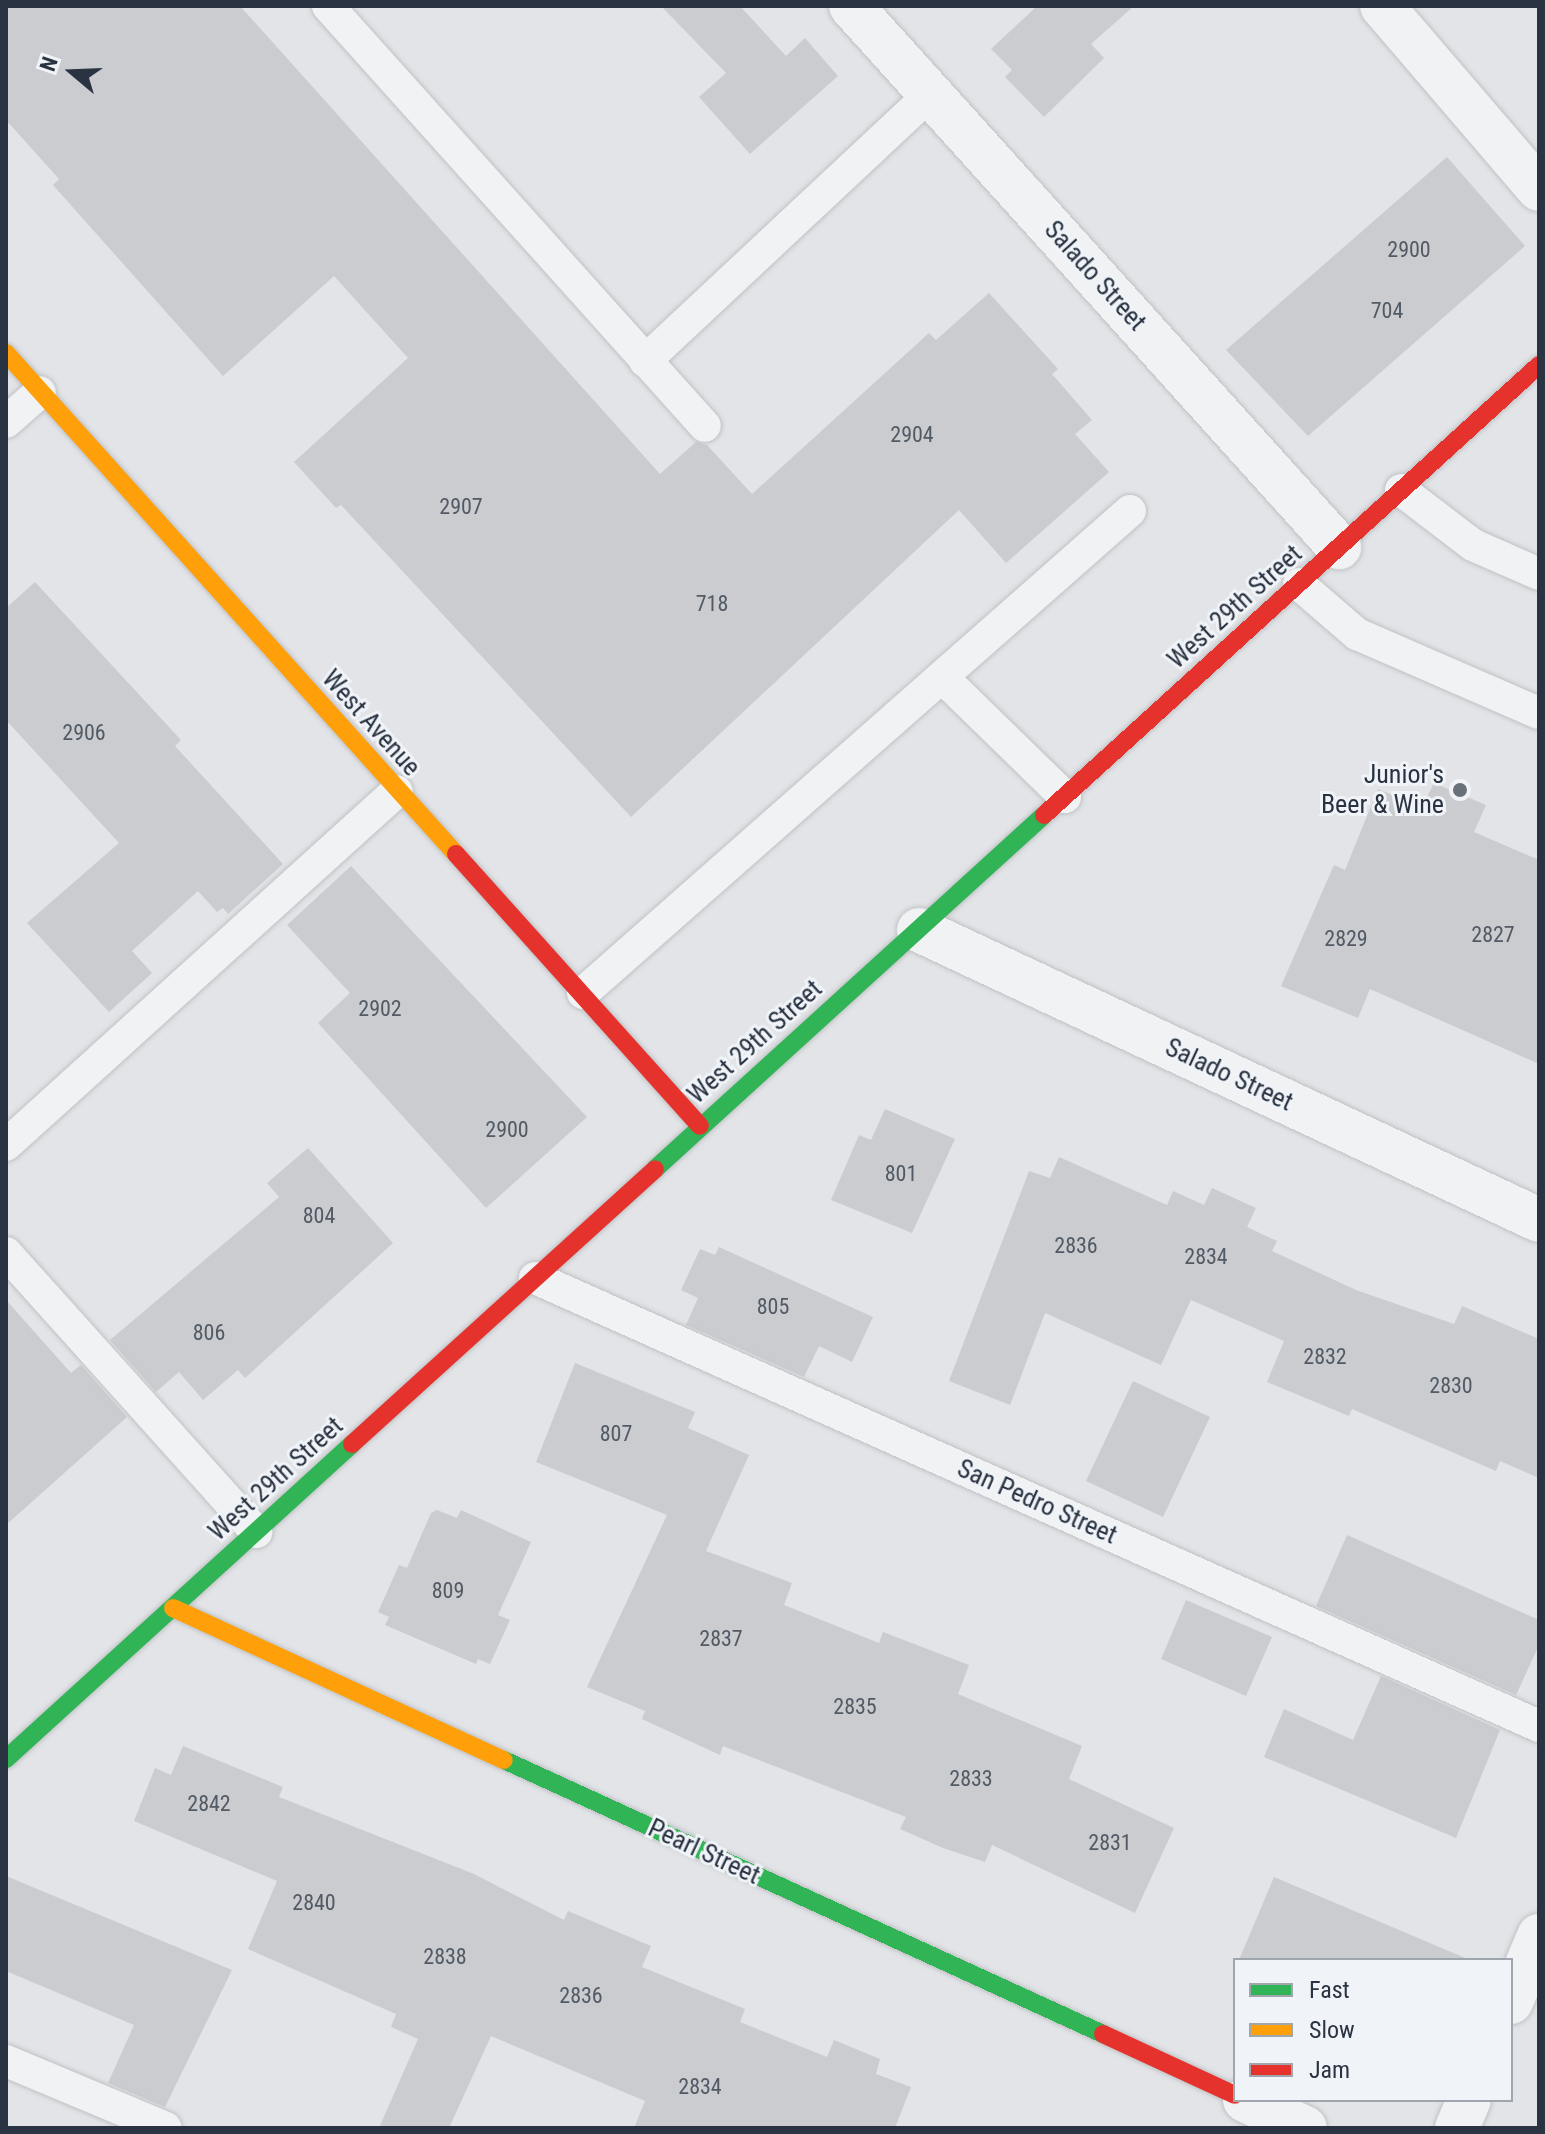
<!DOCTYPE html>
<html>
<head>
<meta charset="utf-8">
<style>
	body { margin:0 }
	#map { position:relative; width:1545px; height:2134px; overflow:hidden; background:#e2e4e7; font-family:"Roboto Condensed",sans-serif }
	div>[style] { position:absolute }
	.building>* { inset:0; background:#cacccf }
	.roads { filter:drop-shadow(0 0 2px #c0c2c5) drop-shadow(0 0 2px #c0c2c5) }
	.lane>* { height:32px; margin:-16px; padding:0 16px; transform-origin:16px; border-radius:16px; background:#f1f2f4 }
	.street>* { height:44px; margin:-22px; padding:0 22px; transform-origin:22px; border-radius:22px; background:#f1f2f4 }
	.fast>* { height:18px; margin:-9px; padding:0 9px; transform-origin:9px; border-radius:9px; background:#30b455 }
	.slow>* { height:18px; margin:-9px; padding:0 9px; transform-origin:9px; border-radius:9px; background:#ff9f0a }
	.jam>* { height:18px; margin:-9px; padding:0 9px; transform-origin:9px; border-radius:9px; background:#e5322d }
	.dots>* { width:22px; height:22px; translate:-50% -50%; box-sizing:border-box; border:4px solid #f0f3f7; border-radius:50% }
	span { translate:-50% -50%; white-space:nowrap; text-align:center; line-height:1.15; -webkit-text-stroke:6px #f0f3f7; paint-order:stroke }
	.number-label { font-size:22px; color:#525a65 }
	.number-label span { -webkit-text-stroke-width:0 }
	.street-label { font-size:26px; color:#293341 }
	.poi-label { font-size:26px; color:#293341 }
	.right { translate:-100% -50%; text-align:right }
	.frame { position:absolute; inset:0; border:8px solid #293341; pointer-events:none }
	.legend { position:absolute; left:1233px; top:1958px; width:280px; height:144px; box-sizing:border-box; background:#f0f3f7; border:2px solid #a0a6ae; margin:0; padding:10px 14px; list-style:none; font-size:24px; color:#293341 }
	.legend li { display:flex; align-items:center; gap:16px; height:40px }
	.legend b { width:40px; border:2px solid #a0a6ae }
	.north { position:absolute; left:32px; top:32px; width:80px; height:80px; -webkit-text-stroke:6px #f0f3f7; paint-order:stroke; rotate:289deg; font-size:22px; font-weight:700; line-height:32px; text-align:center; color:#293341 }
	.north::after { content:''; display:block; margin:auto; width:28px; height:36px; background:#293341; clip-path:polygon(50% 0,100% 100%,50% 72%,0 100%) }
</style>
</head>
<body>
<div id="map">
	<div class="building">
		<div style="clip-path:polygon(6px 6px,240px 6px,660px 474px,696px 442px,707px 445px,752px 494px,929px 333px,936px 340px,989px 293px,1058px 369px,1052px 374px,1092px 420px,1075px 434px,1109px 472px,1006px 563px,959px 510px,631px 817px,341px 505px,336px 508px,294px 462px,408px 358px,334px 276px,223px 376px,53px 185px,59px 179px,6px 120px)"></div>
		<div style="clip-path:polygon(661px 6px,740px 6px,786px 56px,805px 38px,838px 76px,750px 154px,699px 97px,726px 73px)"></div>
		<div style="clip-path:polygon(1037px 6px,1134px 6px,1091px 44px,1104px 58px,1044px 117px,1005px 77px,1012px 70px,991px 49px)"></div>
		<div style="clip-path:polygon(1447px 157px,1525px 246px,1308px 436px,1226px 350px)"></div>
		<div style="clip-path:polygon(35px 582px,181px 740px,175px 746px,283px 864px,228px 914px,223px 908px,217px 912px,198px 891px,132px 951px,152px 973px,109px 1012px,27px 923px,119px 843px,6px 720px,6px 608px)"></div>
		<div style="clip-path:polygon(1434px 783px,1486px 805px,1474px 832px,1539px 860px,1539px 1064px,1370px 989px,1358px 1018px,1281px 986px,1334px 865px,1345px 870px,1378px 789px,1422px 807px)"></div>
		<div style="clip-path:polygon(351px 866px,587px 1117px,486px 1208px,318px 1023px,350px 993px,287px 925px)"></div>
		<div style="clip-path:polygon(885px 1109px,955px 1139px,912px 1233px,831px 1200px,859px 1135px,871px 1140px)"></div>
		<div style="clip-path:polygon(308px 1148px,393px 1243px,245px 1378px,238px 1370px,203px 1400px,179px 1372px,156px 1392px,110px 1340px,279px 1197px,267px 1183px)"></div>
		<div style="clip-path:polygon(1059px 1157px,1167px 1205px,1173px 1191px,1204px 1205px,1212px 1188px,1256px 1208px,1247px 1227px,1277px 1241px,1272px 1251px,1356px 1290px,1454px 1324px,1462px 1306px,1539px 1339px,1539px 1478px,1500px 1461px,1496px 1471px,1352px 1409px,1349px 1416px,1267px 1382px,1284px 1341px,1191px 1300px,1161px 1365px,1045px 1313px,1010px 1405px,949px 1381px,1029px 1171px,1050px 1178px)"></div>
		<div style="clip-path:polygon(719px 1247px,873px 1317px,852px 1362px,819px 1346px,804px 1377px,686px 1325px,698px 1298px,681px 1290px,700px 1249px,715px 1255px)"></div>
		<div style="clip-path:polygon(6px 1300px,71px 1373px,81px 1365px,127px 1417px,6px 1525px)"></div>
		<div style="clip-path:polygon(575px 1363px,695px 1412px,688px 1428px,749px 1455px,706px 1551px,792px 1583px,784px 1605px,879px 1643px,883px 1632px,969px 1665px,958px 1694px,1082px 1746px,1069px 1779px,1174px 1828px,1135px 1913px,992px 1845px,985px 1862px,943px 1848px,900px 1829px,906px 1817px,723px 1746px,720px 1755px,642px 1719px,645px 1711px,587px 1687px,667px 1515px,536px 1462px)"></div>
		<div style="clip-path:polygon(1133px 1381px,1210px 1417px,1163px 1517px,1086px 1481px)"></div>
		<div style="clip-path:polygon(437px 1510px,457px 1518px,461px 1510px,531px 1542px,498px 1615px,510px 1620px,490px 1664px,478px 1659px,476px 1664px,385px 1625px,389px 1617px,378px 1612px,399px 1565px,407px 1568px,431px 1513px)"></div>
		<div style="clip-path:polygon(1347px 1535px,1539px 1620px,1539px 1645px,1516px 1695px,1316px 1606px)"></div>
		<div style="clip-path:polygon(1186px 1600px,1272px 1637px,1246px 1696px,1161px 1659px)"></div>
		<div style="clip-path:polygon(1381px 1676px,1500px 1730px,1456px 1838px,1264px 1757px,1284px 1709px,1353px 1740px)"></div>
		<div style="clip-path:polygon(183px 1746px,283px 1787px,279px 1797px,474px 1874px,564px 1920px,568px 1911px,651px 1946px,642px 1967px,745px 2009px,740px 2022px,827px 2057px,834px 2040px,880px 2059px,876px 2074px,911px 2087px,895px 2128px,634px 2128px,645px 2101px,491px 2036px,449px 2128px,379px 2128px,418px 2039px,391px 2027px,396px 2014px,248px 1949px,277px 1881px,134px 1821px,155px 1768px,171px 1775px)"></div>
		<div style="clip-path:polygon(6px 1876px,232px 1970px,165px 2107px,108px 2083px,134px 2025px,6px 1971px)"></div>
		<div style="clip-path:polygon(1274px 1877px,1470px 1960px,1239px 1960px)"></div>
	</div>
	<div class="roads">
		<div class="lane">
			<div style="left:328px;top:6px;width:564px;rotate:48.09deg"></div>
			<div style="left:645px;top:361px;width:391px;rotate:-43.1deg"></div>
			<div style="left:6px;top:422px;width:45px;rotate:-41.4deg"></div>
			<div style="left:1401px;top:490px;width:91px;rotate:37.4deg"></div>
			<div style="left:1473px;top:545px;width:72px;rotate:23.7deg"></div>
			<div style="left:1299px;top:584px;width:77px;rotate:40.8deg"></div>
			<div style="left:1357px;top:634px;width:198px;rotate:23.5deg"></div>
			<div style="left:942px;top:677px;width:172px;rotate:44.3deg"></div>
			<div style="left:583px;top:993px;width:729px;rotate:-41.39deg"></div>
			<div style="left:6px;top:1145px;width:527px;rotate:-42.16deg"></div>
			<div style="left:6px;top:1253px;width:375px;rotate:48.1deg"></div>
			<div style="left:535px;top:1278px;width:1099px;rotate:24.05deg"></div>
			<div style="left:6px;top:2061px;width:173px;rotate:22.7deg"></div>
		</div>
		<div class="street">
			<div style="left:851px;top:6px;width:729px;rotate:47.95deg"></div>
			<div style="left:1382px;top:6px;width:241px;rotate:49.4deg"></div>
			<div style="left:919px;top:930px;width:684px;rotate:25.07deg"></div>
			<div style="left:1511px;top:2002px;width:72px;rotate:-67deg"></div>
			<div style="left:1245px;top:2100px;width:66px;rotate:25deg"></div>
			<div style="left:1457px;top:2128px;width:30px;rotate:-67deg"></div>
		</div>
		<div class="fast">
			<div style="left:655px;top:1169px;width:526px;rotate:-42.3deg"></div>
			<div style="left:6px;top:1759px;width:468px;rotate:-42.3deg"></div>
			<div style="left:504px;top:1760px;width:659px;rotate:24.58deg"></div>
		</div>
		<div class="slow">
			<div style="left:6px;top:353px;width:673px;rotate:48.07deg"></div>
			<div style="left:173px;top:1608px;width:364px;rotate:24.7deg"></div>
		</div>
		<div class="jam">
			<div style="left:1044px;top:815px;width:669px;rotate:-42.27deg"></div>
			<div style="left:456px;top:854px;width:365px;rotate:48.1deg"></div>
			<div style="left:352px;top:1444px;width:409px;rotate:-42.2deg"></div>
			<div style="left:1103px;top:2034px;width:145px;rotate:24.8deg"></div>
		</div>
	</div>
	<div class="dots">
		<div style="left:1460px;top:790px;background:#6a717b"></div>
	</div>
	<div class="number-label">
		<span style="left:1409px;top:250px">2900</span>
		<span style="left:1387px;top:311px">704</span>
		<span style="left:912px;top:435px">2904</span>
		<span style="left:461px;top:507px">2907</span>
		<span style="left:712px;top:604px">718</span>
		<span style="left:84px;top:733px">2906</span>
		<span style="left:1493px;top:935px">2827</span>
		<span style="left:1346px;top:939px">2829</span>
		<span style="left:380px;top:1009px">2902</span>
		<span style="left:507px;top:1130px">2900</span>
		<span style="left:901px;top:1174px">801</span>
		<span style="left:319px;top:1216px">804</span>
		<span style="left:1076px;top:1246px">2836</span>
		<span style="left:1206px;top:1257px">2834</span>
		<span style="left:773px;top:1307px">805</span>
		<span style="left:209px;top:1333px">806</span>
		<span style="left:1325px;top:1357px">2832</span>
		<span style="left:1451px;top:1386px">2830</span>
		<span style="left:616px;top:1434px">807</span>
		<span style="left:448px;top:1591px">809</span>
		<span style="left:721px;top:1639px">2837</span>
		<span style="left:855px;top:1707px">2835</span>
		<span style="left:971px;top:1779px">2833</span>
		<span style="left:209px;top:1804px">2842</span>
		<span style="left:1110px;top:1843px">2831</span>
		<span style="left:314px;top:1903px">2840</span>
		<span style="left:445px;top:1957px">2838</span>
		<span style="left:581px;top:1996px">2836</span>
		<span style="left:700px;top:2087px">2834</span>
	</div>
	<div class="street-label">
		<span style="left:1095px;top:276px;rotate:48deg">Salado Street</span>
		<span style="left:1235px;top:607px;rotate:-42deg">West 29th Street</span>
		<span style="left:371px;top:723px;rotate:48deg">West Avenue</span>
		<span style="left:755px;top:1042px;rotate:-42deg">West 29th Street</span>
		<span style="left:1229px;top:1075px;rotate:25deg">Salado Street</span>
		<span style="left:276px;top:1479px;rotate:-42deg">West 29th Street</span>
		<span style="left:1037px;top:1502px;rotate:24deg">San Pedro Street</span>
		<span style="left:704px;top:1852px;rotate:25deg">Pearl Street</span>
	</div>
	<div class="poi-label">
		<span class="right" style="left:1444px;top:790px">Junior's<br>Beer &amp; Wine</span>
	</div>
	<div class="frame"></div>
	<ul class="legend">
	<li><b style="height:10px;background:#30b455"></b>Fast</li>
	<li><b style="height:10px;background:#ff9f0a"></b>Slow</li>
	<li><b style="height:10px;background:#e5322d"></b>Jam</li>
	</ul>
	<div class="north">N</div>
</div>
</body>
</html>
